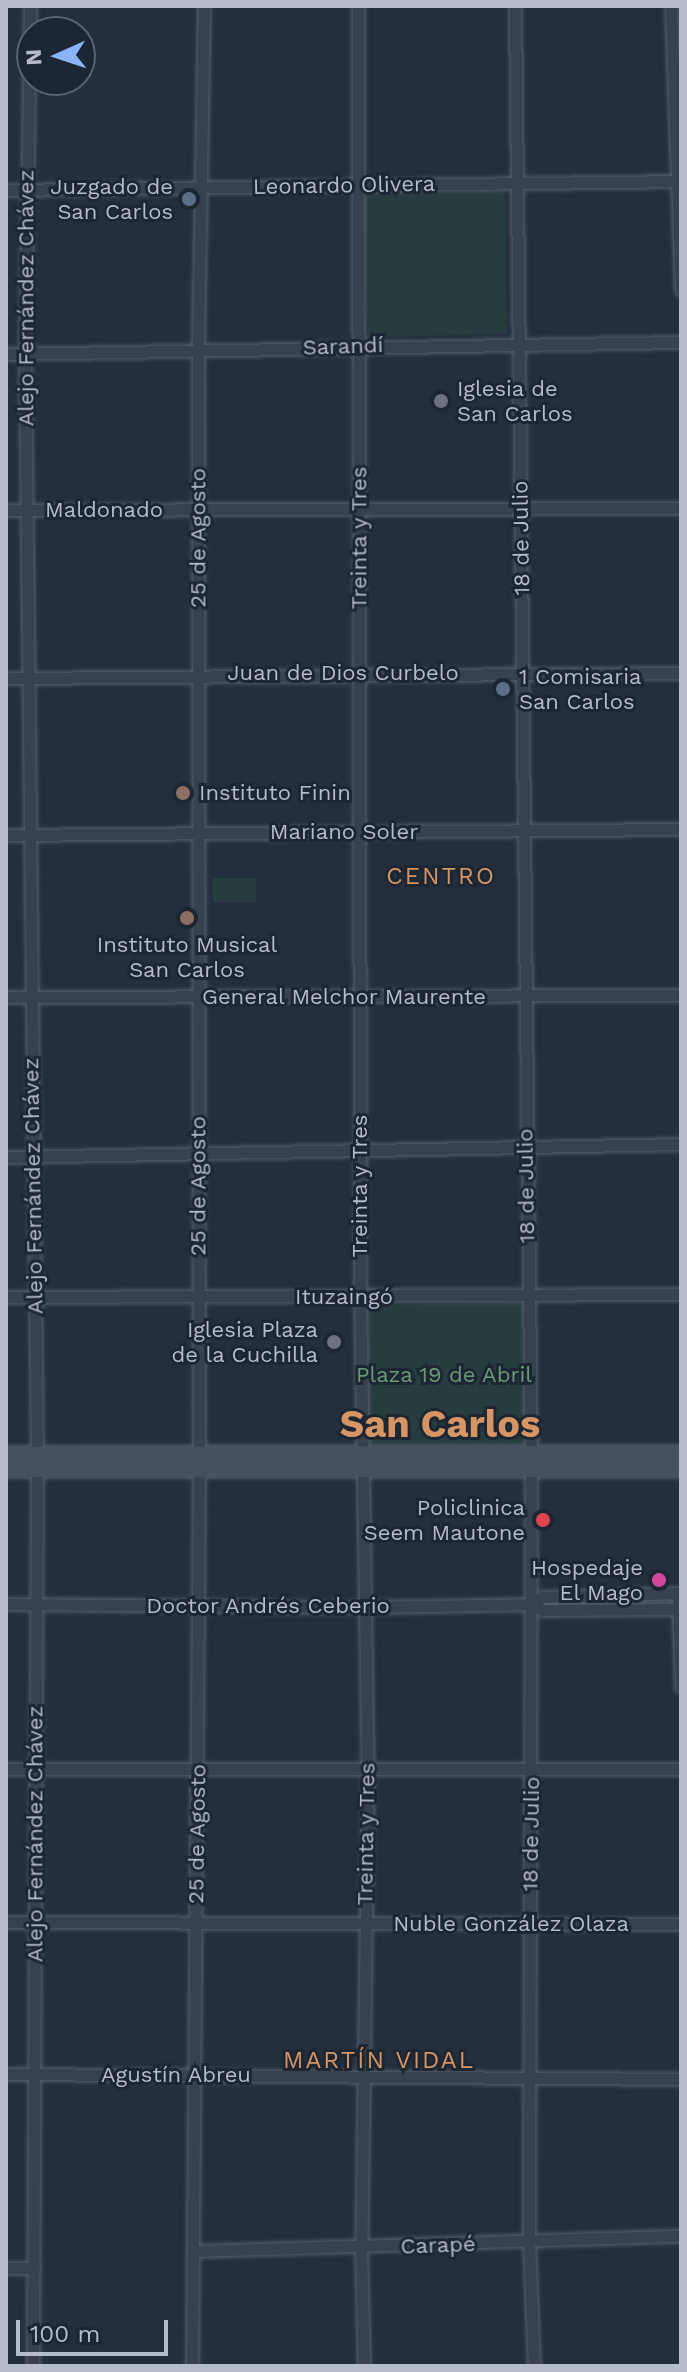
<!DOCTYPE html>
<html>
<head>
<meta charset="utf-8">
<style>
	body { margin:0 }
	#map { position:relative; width:687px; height:2372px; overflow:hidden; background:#242f3e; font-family:"Work Sans",sans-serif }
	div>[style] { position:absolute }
	.green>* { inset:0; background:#263c3f }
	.roads { filter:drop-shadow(0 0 2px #565f6c) drop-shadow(0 0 2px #565f6c) }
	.minor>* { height:11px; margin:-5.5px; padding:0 5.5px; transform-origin:5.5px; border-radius:5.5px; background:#38414e }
	.secondary>* { height:16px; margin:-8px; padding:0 8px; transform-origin:8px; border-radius:8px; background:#465061 }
	.dots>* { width:22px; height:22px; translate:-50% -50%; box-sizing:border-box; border:4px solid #1d2633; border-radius:50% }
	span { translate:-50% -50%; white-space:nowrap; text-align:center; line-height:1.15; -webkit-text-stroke:6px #1d2633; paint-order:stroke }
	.street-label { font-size:22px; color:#b4bcc9 }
	.poi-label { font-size:22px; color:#b4bcc9 }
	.right { translate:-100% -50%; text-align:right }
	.left { translate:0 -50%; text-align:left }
	.park-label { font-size:22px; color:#6b9b76 }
	.neighbourhood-label { font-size:24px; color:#d69562; letter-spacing:2px }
	.town-label { font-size:38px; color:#d69562; font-weight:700 }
	.frame { position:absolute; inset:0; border:8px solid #b4bcc9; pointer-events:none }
	.north { position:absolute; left:16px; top:16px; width:80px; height:80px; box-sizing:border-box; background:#1d2633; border:2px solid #59626f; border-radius:50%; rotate:267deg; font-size:22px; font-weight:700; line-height:32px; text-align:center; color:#b4bcc9 }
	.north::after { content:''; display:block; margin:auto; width:28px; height:36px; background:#89b4f9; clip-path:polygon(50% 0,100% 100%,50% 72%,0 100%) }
	.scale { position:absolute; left:16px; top:2320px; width:152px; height:36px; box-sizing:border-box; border:4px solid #b4bcc9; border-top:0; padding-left:10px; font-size:24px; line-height:28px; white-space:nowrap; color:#b4bcc9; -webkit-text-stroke:6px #1d2633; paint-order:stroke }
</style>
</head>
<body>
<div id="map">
	<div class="green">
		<div style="clip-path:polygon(505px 191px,507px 334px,368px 337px,363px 193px)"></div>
		<div style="clip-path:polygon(213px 878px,256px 878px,256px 902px,213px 902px)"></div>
		<div style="clip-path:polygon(523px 1303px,525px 1447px,364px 1448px,364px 1305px)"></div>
	</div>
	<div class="roads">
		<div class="minor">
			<div style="left:30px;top:6px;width:348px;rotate:90.8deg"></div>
			<div style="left:25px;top:354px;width:1115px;rotate:89.38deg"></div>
			<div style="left:37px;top:1469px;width:897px;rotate:90.26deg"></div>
			<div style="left:358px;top:6px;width:1279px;rotate:89.91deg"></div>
			<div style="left:360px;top:1285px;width:485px;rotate:89.1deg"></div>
			<div style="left:368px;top:1770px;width:477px;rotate:90.8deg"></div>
			<div style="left:361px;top:2247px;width:119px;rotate:88.6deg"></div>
			<div style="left:515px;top:6px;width:1448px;rotate:89.37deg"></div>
			<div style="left:531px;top:1454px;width:788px;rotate:90.15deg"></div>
			<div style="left:529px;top:2242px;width:124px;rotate:87.7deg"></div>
			<div style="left:671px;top:6px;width:284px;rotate:88deg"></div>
			<div style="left:6px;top:190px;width:675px;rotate:-0.76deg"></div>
			<div style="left:6px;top:354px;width:675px;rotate:-1.02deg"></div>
			<div style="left:6px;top:510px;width:675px;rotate:-0.17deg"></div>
			<div style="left:6px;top:678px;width:675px;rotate:-0.42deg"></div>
			<div style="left:6px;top:835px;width:675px;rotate:-0.51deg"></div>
			<div style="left:6px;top:997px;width:675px;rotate:-0.17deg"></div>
			<div style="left:6px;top:1157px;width:675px;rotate:-1.1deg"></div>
			<div style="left:6px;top:1297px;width:675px;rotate:-0.25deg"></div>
			<div style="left:678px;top:1593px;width:94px;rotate:88.2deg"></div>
			<div style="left:6px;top:1604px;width:361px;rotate:0.5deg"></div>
			<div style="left:367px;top:1607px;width:164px;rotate:-1deg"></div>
			<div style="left:531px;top:1604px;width:13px;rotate:27deg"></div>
			<div style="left:543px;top:1610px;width:138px;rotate:-0.4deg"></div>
			<div style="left:531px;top:1604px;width:13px;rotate:-32deg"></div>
			<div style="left:542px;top:1597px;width:139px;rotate:-1.6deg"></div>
			<div style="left:6px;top:1769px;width:675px"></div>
			<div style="left:6px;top:1922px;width:675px;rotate:0.17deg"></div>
			<div style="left:6px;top:2074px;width:675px;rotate:0.42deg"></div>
			<div style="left:194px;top:2251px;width:487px;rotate:-1.8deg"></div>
			<div style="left:6px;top:2268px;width:28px"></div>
			<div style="left:192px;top:2366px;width:897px;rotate:-89.55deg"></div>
			<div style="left:199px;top:1469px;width:1123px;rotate:-90.05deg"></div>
			<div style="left:198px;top:346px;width:340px;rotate:-89deg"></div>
		</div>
		<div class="secondary">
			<div style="left:6px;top:1455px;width:675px;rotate:-0.08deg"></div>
			<div style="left:6px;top:1469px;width:675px"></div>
		</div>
	</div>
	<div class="dots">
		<div style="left:189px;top:199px;background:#5c6f8a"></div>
		<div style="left:441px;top:401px;background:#6b7280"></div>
		<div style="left:503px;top:689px;background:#5c6f8a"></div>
		<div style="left:183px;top:793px;background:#8d6e63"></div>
		<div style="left:187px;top:918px;background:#8d6e63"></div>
		<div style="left:334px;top:1342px;background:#6b7280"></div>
		<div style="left:543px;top:1520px;background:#e0444e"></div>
		<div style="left:659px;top:1580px;background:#d1479c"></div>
	</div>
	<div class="street-label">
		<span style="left:344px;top:185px;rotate:-1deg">Leonardo Olivera</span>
		<span style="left:26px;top:298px;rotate:-90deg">Alejo Fernández Chávez</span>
		<span style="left:343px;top:346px;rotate:-2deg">Sarandí</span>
		<span style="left:104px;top:510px">Maldonado</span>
		<span style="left:198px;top:538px;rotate:-90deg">25 de Agosto</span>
		<span style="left:359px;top:538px;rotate:-90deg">Treinta y Tres</span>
		<span style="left:521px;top:538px;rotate:-91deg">18 de Julio</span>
		<span style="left:343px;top:673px">Juan de Dios Curbelo</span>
		<span style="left:344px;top:832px">Mariano Soler</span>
		<span style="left:344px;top:997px">General Melchor Maurente</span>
		<span style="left:33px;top:1186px;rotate:-91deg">Alejo Fernández Chávez</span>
		<span style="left:198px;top:1186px;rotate:-90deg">25 de Agosto</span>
		<span style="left:360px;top:1186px;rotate:-90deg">Treinta y Tres</span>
		<span style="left:526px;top:1186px;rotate:-91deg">18 de Julio</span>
		<span style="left:344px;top:1297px">Ituzaingó</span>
		<span style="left:268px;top:1606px">Doctor Andrés Ceberio</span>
		<span style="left:35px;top:1834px;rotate:-90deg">Alejo Fernández Chávez</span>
		<span style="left:197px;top:1834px;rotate:-89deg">25 de Agosto</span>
		<span style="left:366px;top:1834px;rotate:-89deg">Treinta y Tres</span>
		<span style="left:531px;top:1834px;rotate:-89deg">18 de Julio</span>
		<span style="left:511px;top:1924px">Nuble González Olaza</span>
		<span style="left:176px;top:2075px">Agustín Abreu</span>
		<span style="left:438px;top:2245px;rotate:-2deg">Carapé</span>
	</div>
	<div class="poi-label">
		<span class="right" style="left:173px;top:199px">Juzgado de<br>San Carlos</span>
		<span class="left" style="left:457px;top:401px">Iglesia de<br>San Carlos</span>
		<span class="left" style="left:519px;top:689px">1 Comisaria<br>San Carlos</span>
		<span class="left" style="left:199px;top:793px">Instituto Finin</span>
		<span style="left:187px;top:957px">Instituto Musical<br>San Carlos</span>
		<span class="right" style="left:318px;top:1342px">Iglesia Plaza<br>de la Cuchilla</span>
		<span class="right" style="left:525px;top:1520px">Policlinica<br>Seem Mautone</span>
		<span class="right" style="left:643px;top:1580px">Hospedaje<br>El Mago</span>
	</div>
	<div class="park-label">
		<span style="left:444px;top:1375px">Plaza 19 de Abril</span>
	</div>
	<div class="neighbourhood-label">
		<span style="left:441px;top:877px">CENTRO</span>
		<span style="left:379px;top:2061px">MARTÍN VIDAL</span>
	</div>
	<div class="town-label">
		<span style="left:440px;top:1425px">San Carlos</span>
	</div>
	<div class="frame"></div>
	<div class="north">N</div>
	<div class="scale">100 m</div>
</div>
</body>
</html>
